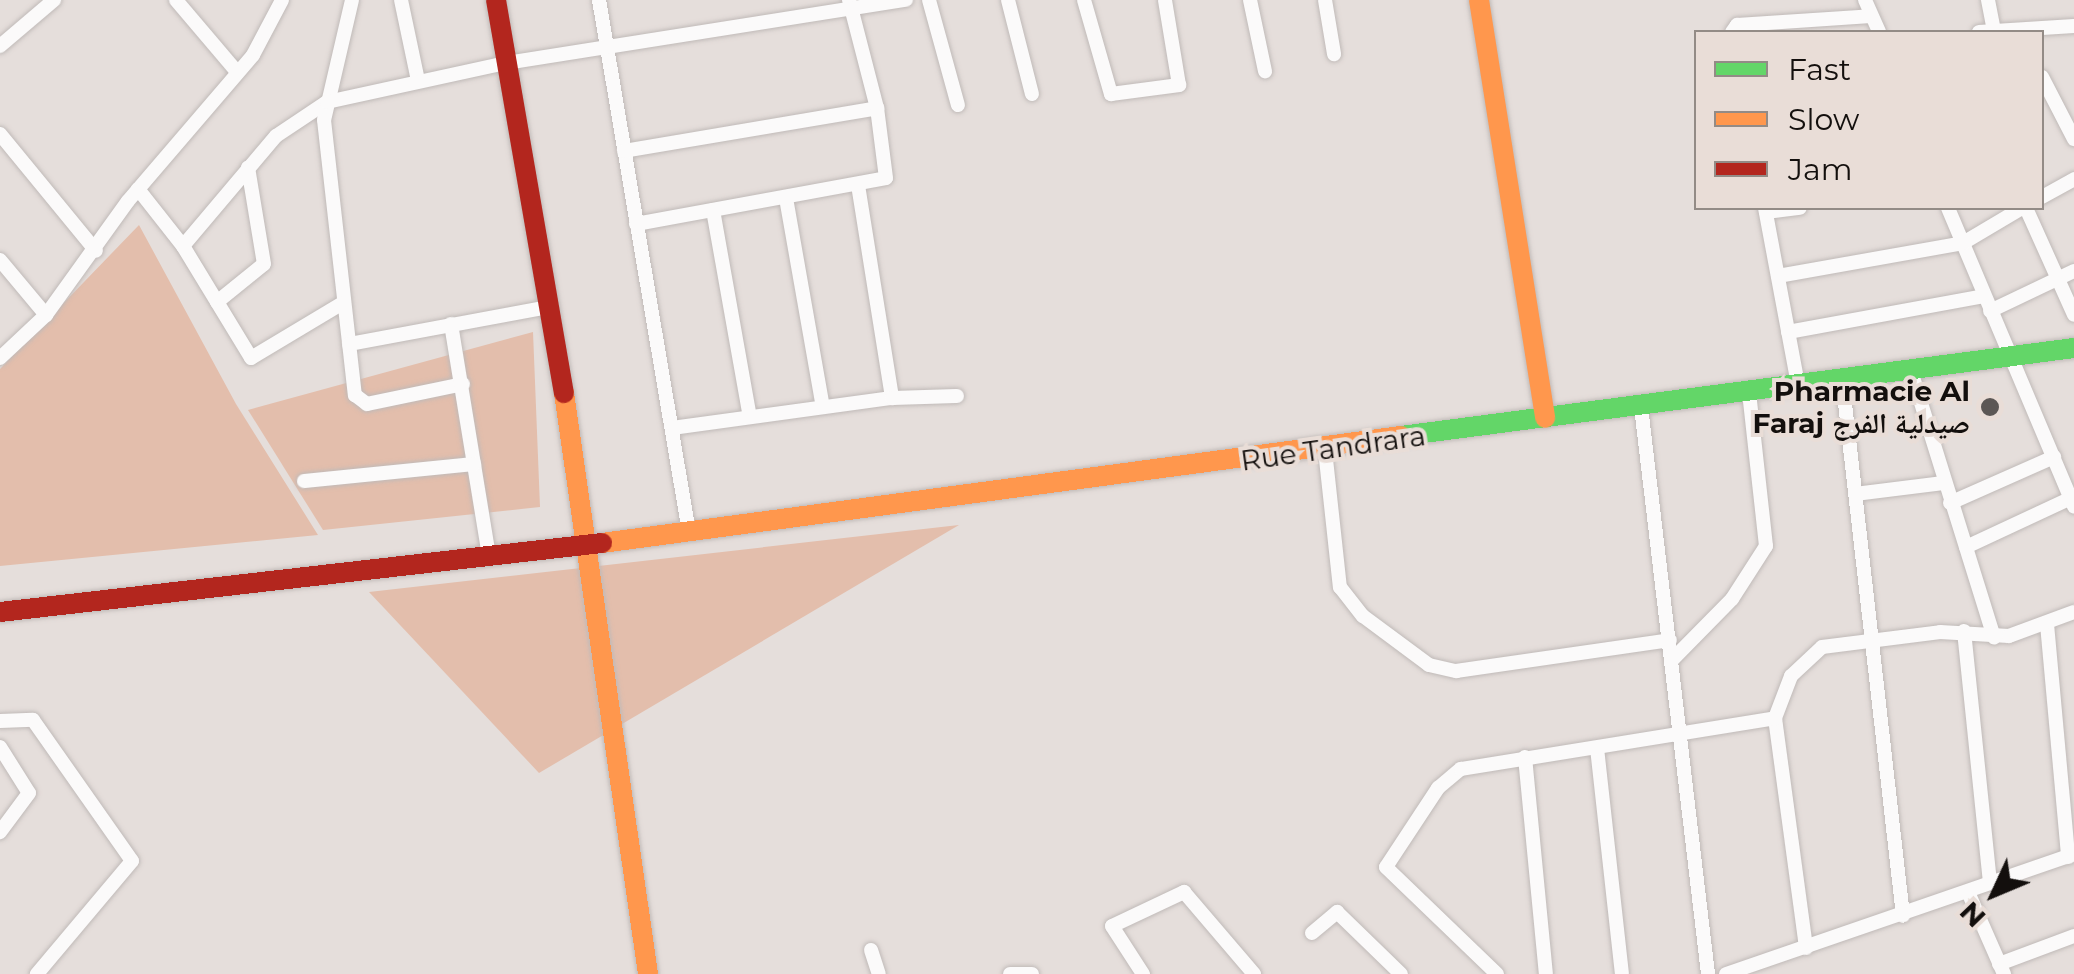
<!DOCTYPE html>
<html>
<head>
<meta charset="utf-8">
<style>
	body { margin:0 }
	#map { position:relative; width:2074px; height:974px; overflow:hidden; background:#e5dedb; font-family:Montserrat,"Noto Naskh Arabic",sans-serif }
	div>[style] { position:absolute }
	.green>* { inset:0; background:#e3beac }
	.roads { filter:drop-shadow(0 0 2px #c0bab8) drop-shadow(0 0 2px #c0bab8) }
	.street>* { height:14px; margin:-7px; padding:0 7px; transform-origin:7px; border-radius:7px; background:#fbfafa }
	.fast>* { height:20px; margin:-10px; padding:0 10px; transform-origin:10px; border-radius:10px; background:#63d668 }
	.slow>* { height:20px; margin:-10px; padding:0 10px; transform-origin:10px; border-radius:10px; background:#ff974d }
	.jam>* { height:20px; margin:-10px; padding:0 10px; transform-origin:10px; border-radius:10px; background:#b3261e }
	.dots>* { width:28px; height:28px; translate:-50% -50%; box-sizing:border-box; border:5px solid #e9ddd7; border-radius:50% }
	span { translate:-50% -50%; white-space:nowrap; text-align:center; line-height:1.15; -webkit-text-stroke:8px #e9ddd7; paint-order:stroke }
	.poi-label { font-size:28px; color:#130f0d; font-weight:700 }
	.right { translate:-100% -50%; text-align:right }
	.street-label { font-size:28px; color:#130f0d }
	.legend { position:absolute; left:1694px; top:30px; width:350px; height:180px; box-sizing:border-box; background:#e9ddd7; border:2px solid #938b86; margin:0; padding:12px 18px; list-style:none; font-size:30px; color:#130f0d }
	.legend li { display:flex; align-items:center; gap:20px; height:50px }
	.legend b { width:50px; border:2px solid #938b86 }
	.north { position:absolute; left:1944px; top:844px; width:100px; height:100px; -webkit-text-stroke:8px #e9ddd7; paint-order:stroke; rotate:226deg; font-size:28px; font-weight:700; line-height:40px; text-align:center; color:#130f0d }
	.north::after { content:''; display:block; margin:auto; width:35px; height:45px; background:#130f0d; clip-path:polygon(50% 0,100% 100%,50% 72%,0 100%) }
</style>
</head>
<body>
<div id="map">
	<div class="green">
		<div style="clip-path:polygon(139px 225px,236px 404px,318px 535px,0 566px,0 369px)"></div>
		<div style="clip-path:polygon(533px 332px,540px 507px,323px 530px,248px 410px)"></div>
		<div style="clip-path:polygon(959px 525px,539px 773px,369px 592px)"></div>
	</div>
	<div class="roads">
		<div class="street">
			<div style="left:176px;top:0;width:94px;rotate:49.7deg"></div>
			<div style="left:352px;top:0;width:123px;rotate:103.1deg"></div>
			<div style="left:324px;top:120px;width:277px;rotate:83.6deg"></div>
			<div style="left:355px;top:395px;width:15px;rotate:37deg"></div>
			<div style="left:367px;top:404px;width:98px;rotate:-11.8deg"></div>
			<div style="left:401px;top:0;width:83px;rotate:78.1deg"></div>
			<div style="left:599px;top:0;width:540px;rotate:80.4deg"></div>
			<div style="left:929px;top:0;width:109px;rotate:74.6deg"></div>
			<div style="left:1008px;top:0;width:97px;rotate:75.7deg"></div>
			<div style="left:1084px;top:0;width:98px;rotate:74deg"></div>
			<div style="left:1111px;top:94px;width:69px;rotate:-7.5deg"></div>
			<div style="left:1179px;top:85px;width:86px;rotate:-99.4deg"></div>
			<div style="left:1250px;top:0;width:73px;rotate:78.1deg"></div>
			<div style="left:1325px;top:0;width:55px;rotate:80.5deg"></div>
			<div style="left:1865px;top:0;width:35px;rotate:66deg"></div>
			<div style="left:1988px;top:0;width:32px;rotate:79deg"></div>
			<div style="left:1732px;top:32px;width:9px;rotate:-54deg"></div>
			<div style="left:1737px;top:25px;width:134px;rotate:-3.8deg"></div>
			<div style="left:1979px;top:32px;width:95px;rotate:-3.6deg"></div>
			<div style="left:0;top:46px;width:71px;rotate:-40.4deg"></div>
			<div style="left:2042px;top:77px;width:70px;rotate:62.7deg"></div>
			<div style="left:0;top:134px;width:151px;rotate:50.6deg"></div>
			<div style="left:624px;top:151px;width:257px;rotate:-9.6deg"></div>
			<div style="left:858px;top:185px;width:216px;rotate:80.9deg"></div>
			<div style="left:138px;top:189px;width:73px;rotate:51.7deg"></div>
			<div style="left:183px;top:246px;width:131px;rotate:58.7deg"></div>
			<div style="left:251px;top:358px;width:107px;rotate:-30.9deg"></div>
			<div style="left:2042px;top:197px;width:37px;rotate:-29deg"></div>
			<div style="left:786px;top:198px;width:212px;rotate:80deg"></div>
			<div style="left:1765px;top:208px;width:179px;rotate:79.4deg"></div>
			<div style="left:1948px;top:208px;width:324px;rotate:67.1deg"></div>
			<div style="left:2026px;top:208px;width:117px;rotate:65.8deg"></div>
			<div style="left:713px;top:210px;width:210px;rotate:79.9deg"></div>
			<div style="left:1766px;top:212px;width:34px;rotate:-7deg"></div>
			<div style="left:636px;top:224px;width:254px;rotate:-10.4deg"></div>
			<div style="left:886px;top:178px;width:71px;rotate:-97.3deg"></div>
			<div style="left:877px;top:108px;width:112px;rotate:-104.5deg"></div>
			<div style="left:183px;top:246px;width:144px;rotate:-49.8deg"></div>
			<div style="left:276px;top:136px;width:61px;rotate:-33.7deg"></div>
			<div style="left:327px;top:102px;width:183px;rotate:-12.3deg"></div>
			<div style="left:506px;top:63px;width:405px;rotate:-9deg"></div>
			<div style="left:0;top:260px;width:72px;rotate:50.1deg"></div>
			<div style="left:1778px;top:276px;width:188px;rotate:-10.1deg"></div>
			<div style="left:1963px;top:243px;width:69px;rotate:-30.7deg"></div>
			<div style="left:217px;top:302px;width:60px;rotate:-39deg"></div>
			<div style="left:264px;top:264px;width:98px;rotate:-99.4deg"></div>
			<div style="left:1990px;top:311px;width:93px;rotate:-25.5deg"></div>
			<div style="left:451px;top:324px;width:235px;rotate:80.7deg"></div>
			<div style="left:1788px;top:332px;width:199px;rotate:-10.4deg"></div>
			<div style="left:349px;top:344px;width:202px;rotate:-10.5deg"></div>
			<div style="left:0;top:358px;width:63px;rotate:-43.1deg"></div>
			<div style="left:46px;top:315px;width:140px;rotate:-54.3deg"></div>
			<div style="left:128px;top:201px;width:192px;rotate:-49.4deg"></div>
			<div style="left:253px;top:55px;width:62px;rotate:-62.2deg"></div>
			<div style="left:1912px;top:374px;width:276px;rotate:72.7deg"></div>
			<div style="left:1842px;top:377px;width:542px;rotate:83.54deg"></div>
			<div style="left:1641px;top:407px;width:571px;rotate:83.26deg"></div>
			<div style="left:672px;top:428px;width:222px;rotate:-7.8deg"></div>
			<div style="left:892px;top:398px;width:65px;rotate:-1.8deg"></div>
			<div style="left:1325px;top:450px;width:138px;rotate:83.8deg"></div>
			<div style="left:1340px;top:587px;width:37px;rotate:52deg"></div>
			<div style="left:1363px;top:616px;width:82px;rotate:36.6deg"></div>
			<div style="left:1429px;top:665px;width:28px;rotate:13deg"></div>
			<div style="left:1456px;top:671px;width:216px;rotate:-8.2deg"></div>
			<div style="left:304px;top:481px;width:171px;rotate:-5.7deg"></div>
			<div style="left:1855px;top:494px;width:89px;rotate:-7.1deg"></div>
			<div style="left:1950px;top:503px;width:114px;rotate:-23.9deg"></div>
			<div style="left:1966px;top:547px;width:116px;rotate:-25deg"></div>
			<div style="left:2047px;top:624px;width:234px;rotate:84.8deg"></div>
			<div style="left:1964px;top:631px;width:253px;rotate:84.1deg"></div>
			<div style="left:1673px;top:659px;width:84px;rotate:-45.5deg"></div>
			<div style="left:1732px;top:599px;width:63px;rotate:-57.3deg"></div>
			<div style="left:1766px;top:546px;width:156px;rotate:-96.3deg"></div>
			<div style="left:1775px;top:718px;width:232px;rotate:82.3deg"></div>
			<div style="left:0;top:721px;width:33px;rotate:-2deg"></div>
			<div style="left:33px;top:720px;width:172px;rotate:54.9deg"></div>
			<div style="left:132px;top:861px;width:148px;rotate:130.1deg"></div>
			<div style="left:0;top:747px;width:54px;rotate:57.8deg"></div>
			<div style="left:29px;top:793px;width:49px;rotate:126.6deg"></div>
			<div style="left:1597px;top:748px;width:227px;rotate:83.7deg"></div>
			<div style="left:1525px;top:757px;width:218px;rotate:84.5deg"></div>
			<div style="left:1968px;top:892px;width:90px;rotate:66.3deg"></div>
			<div style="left:1312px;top:933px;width:33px;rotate:-40deg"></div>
			<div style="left:1337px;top:912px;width:89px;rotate:44.1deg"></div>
			<div style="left:871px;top:950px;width:25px;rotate:72deg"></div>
			<div style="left:1999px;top:964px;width:80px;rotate:-20.5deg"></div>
			<div style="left:1010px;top:974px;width:22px"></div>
			<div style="left:1143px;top:974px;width:57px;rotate:-122.9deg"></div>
			<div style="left:1112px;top:926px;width:80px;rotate:-25.3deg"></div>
			<div style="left:1184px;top:892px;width:108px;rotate:49.5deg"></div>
			<div style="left:1497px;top:974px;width:154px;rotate:-136.1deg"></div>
			<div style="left:1386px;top:867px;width:95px;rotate:-56.6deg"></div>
			<div style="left:1438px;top:788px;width:30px;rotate:-40deg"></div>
			<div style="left:1461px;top:769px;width:318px;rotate:-9.2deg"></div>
			<div style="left:1775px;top:718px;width:45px;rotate:-69.1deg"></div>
			<div style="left:1791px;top:676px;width:42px;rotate:-43.1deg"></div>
			<div style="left:1822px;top:647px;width:119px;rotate:-7.2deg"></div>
			<div style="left:1940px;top:632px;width:69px;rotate:3.3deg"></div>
			<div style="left:2009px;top:636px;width:69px;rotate:-20.3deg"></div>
			<div style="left:1726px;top:974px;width:368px;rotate:-19deg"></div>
		</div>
		<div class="fast">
			<div style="left:1401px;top:436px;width:679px;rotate:-7.45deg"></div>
		</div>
		<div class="slow">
			<div style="left:1479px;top:0;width:423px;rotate:81deg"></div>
			<div style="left:564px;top:393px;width:587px;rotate:81.77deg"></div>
			<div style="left:602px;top:543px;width:806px;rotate:-7.63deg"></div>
		</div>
		<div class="jam">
			<div style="left:496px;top:0;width:399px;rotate:80.2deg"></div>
			<div style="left:0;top:612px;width:606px;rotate:-6.54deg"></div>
		</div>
	</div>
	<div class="dots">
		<div style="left:1990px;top:407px;background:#5c5755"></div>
	</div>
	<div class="poi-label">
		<span class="right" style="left:1970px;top:407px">Pharmacie Al<br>Faraj صيدلية الفرج</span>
	</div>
	<div class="street-label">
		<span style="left:1333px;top:448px;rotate:-8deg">Rue Tandrara</span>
	</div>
	<ul class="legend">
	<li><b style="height:12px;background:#63d668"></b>Fast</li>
	<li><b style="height:12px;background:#ff974d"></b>Slow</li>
	<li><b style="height:12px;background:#b3261e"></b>Jam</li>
	</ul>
	<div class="north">N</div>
</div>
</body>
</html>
